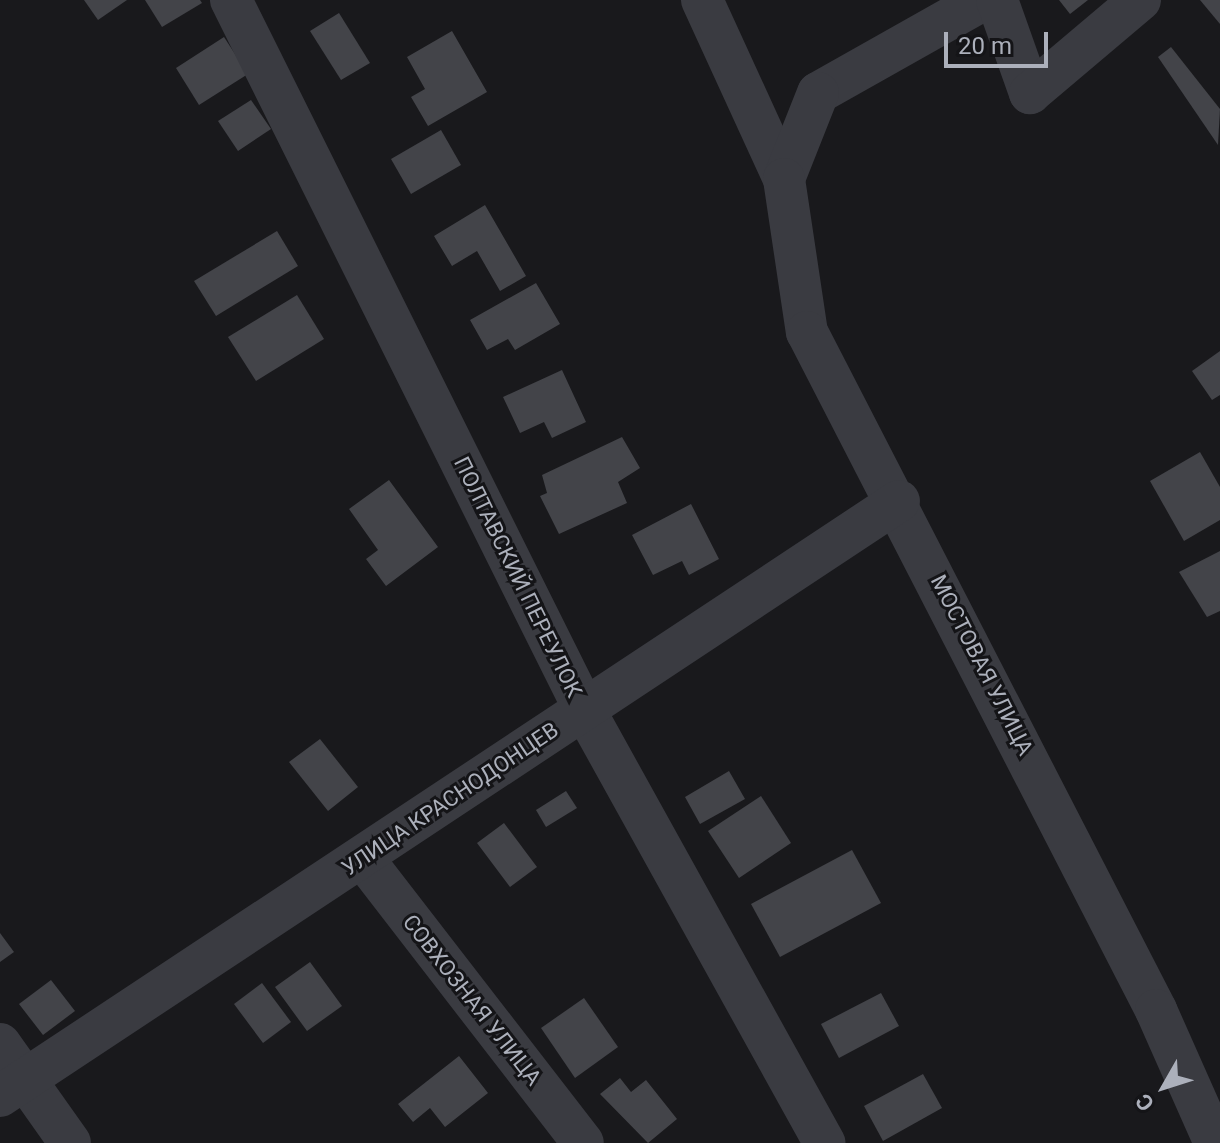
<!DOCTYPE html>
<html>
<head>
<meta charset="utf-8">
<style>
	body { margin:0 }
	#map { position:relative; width:1220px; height:1143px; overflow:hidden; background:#19191c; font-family:Roboto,sans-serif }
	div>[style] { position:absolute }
	.building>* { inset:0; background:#434449 }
	.street>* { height:42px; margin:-21px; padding:0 21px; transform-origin:21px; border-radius:21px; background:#3a3b41 }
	span { translate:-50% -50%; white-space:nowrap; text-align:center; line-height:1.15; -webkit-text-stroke:6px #141417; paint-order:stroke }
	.street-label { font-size:22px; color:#acb0bb }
	.north { position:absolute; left:1124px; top:1047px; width:80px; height:80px; -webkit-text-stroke:6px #141417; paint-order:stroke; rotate:231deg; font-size:22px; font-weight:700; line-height:32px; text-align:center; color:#acb0bb }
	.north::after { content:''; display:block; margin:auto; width:28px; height:36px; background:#acb0bb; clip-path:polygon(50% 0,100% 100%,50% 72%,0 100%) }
	.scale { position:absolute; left:944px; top:32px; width:104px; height:36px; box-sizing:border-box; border:4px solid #acb0bb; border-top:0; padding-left:10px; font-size:24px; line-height:28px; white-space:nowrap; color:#acb0bb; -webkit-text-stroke:6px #141417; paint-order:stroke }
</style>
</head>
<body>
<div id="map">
	<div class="building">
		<div style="clip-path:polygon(84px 0,127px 0,98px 20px)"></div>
		<div style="clip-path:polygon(145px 0,200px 0,202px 3px,162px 27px)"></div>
		<div style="clip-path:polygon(1059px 0,1088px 0,1070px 14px)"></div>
		<div style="clip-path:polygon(1200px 0,1220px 0,1220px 24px)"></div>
		<div style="clip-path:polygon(339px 13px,370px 63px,341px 80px,310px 31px)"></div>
		<div style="clip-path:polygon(452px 31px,487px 92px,428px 126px,411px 97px,425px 89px,407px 57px)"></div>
		<div style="clip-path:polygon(224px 37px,248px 74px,199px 105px,176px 68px)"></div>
		<div style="clip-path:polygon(1171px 47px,1220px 109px,1218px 145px,1158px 57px)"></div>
		<div style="clip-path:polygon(251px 100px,271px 129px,238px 151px,218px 121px)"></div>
		<div style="clip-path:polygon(441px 130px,461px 165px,411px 194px,391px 159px)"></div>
		<div style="clip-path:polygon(485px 205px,526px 276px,500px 291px,477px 251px,452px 266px,434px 236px)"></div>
		<div style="clip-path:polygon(277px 231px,298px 266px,216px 316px,194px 281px)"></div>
		<div style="clip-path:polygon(536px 283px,560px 324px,515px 350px,508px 339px,487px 350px,470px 320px)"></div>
		<div style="clip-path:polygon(297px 295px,324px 339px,256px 381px,228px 337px)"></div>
		<div style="clip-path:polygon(1220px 351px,1220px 395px,1212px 400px,1192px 371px)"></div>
		<div style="clip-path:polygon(562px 370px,586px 422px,552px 438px,544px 422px,520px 433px,503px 397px)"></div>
		<div style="clip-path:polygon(622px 437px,640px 468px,618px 482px,627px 503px,559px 534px,540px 496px,547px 493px,542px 475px)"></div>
		<div style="clip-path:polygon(1200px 452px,1220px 487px,1220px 520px,1184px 541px,1150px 481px)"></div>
		<div style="clip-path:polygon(389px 480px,438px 547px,386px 586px,366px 559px,378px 550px,349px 509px)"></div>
		<div style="clip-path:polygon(691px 504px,719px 559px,689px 575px,682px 561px,653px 575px,632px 535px)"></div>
		<div style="clip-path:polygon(1220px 551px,1220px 611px,1207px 617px,1179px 572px)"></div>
		<div style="clip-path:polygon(320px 739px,358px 787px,328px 811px,289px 762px)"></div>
		<div style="clip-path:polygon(729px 771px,745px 799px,700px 824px,685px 797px)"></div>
		<div style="clip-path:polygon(566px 791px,577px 808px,546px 827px,536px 810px)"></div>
		<div style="clip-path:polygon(761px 796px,791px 843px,739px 878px,708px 831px)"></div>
		<div style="clip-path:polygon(504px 823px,537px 867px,510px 887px,477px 843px)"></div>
		<div style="clip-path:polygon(852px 850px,881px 903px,780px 957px,751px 904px)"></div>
		<div style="clip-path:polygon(0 933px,14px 952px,0 962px)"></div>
		<div style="clip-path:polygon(310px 962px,342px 1006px,307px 1031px,275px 987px)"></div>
		<div style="clip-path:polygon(51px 980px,75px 1011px,43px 1035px,19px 1004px)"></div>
		<div style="clip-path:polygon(262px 983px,291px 1022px,263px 1043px,234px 1004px)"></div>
		<div style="clip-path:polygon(881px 993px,899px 1026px,839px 1058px,821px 1024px)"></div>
		<div style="clip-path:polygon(584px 998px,618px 1047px,575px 1078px,541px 1028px)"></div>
		<div style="clip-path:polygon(459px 1056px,488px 1093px,445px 1127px,430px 1108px,413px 1122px,398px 1104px)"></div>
		<div style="clip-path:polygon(923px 1074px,942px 1108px,883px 1141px,864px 1106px)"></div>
		<div style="clip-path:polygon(620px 1078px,631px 1092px,646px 1080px,677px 1119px,648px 1143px,600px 1094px)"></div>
	</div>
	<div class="street">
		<div style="left:231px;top:0;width:792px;rotate:63.53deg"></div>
		<div style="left:584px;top:709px;width:496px;rotate:61deg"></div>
		<div style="left:702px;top:0;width:197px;rotate:65.4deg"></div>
		<div style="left:983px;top:0;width:189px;rotate:150.6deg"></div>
		<div style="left:818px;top:93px;width:92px;rotate:111.6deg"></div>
		<div style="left:784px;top:179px;width:155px;rotate:81.5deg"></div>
		<div style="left:807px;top:332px;width:763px;rotate:62.76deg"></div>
		<div style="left:1156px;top:1010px;width:145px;rotate:66.1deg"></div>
		<div style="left:997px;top:0;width:99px;rotate:70.5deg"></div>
		<div style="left:1030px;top:93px;width:144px;rotate:-40.2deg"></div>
		<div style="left:362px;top:857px;width:361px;rotate:52.3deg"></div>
		<div style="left:0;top:1044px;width:121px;rotate:54.7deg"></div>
		<div style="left:0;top:1096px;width:1078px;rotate:-33.5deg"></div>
	</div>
	<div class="street-label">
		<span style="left:518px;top:577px;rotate:64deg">ПОЛТАВСКИЙ ПЕРЕУЛОК</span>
		<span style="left:982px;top:665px;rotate:63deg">МОСТОВАЯ УЛИЦА</span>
		<span style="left:450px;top:799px;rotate:-34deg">УЛИЦА КРАСНОДОНЦЕВ</span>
		<span style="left:472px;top:1000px;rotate:52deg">СОВХОЗНАЯ УЛИЦА</span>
	</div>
	<div class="north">С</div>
	<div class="scale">20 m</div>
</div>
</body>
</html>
